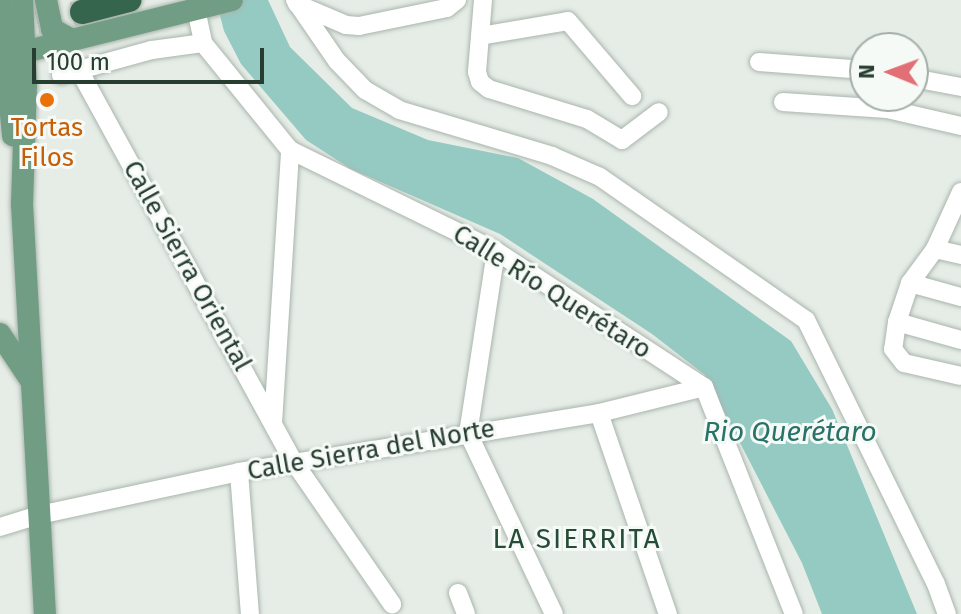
<!DOCTYPE html>
<html>
<head>
<meta charset="utf-8">
<style>
	body { margin:0 }
	#map { position:relative; width:961px; height:614px; overflow:hidden; background:#e6ede7; font-family:"Fira Sans",sans-serif }
	div>[style] { position:absolute }
	.water>* { inset:0; background:#95cac3 }
	.highway-tunnel>* { height:24px; margin-top:-12px; transform-origin:0; background:repeating-linear-gradient(90deg,#c0cac2 0 24px,transparent 0 36px) }
	.roads { filter:drop-shadow(0 0 2px #a9b5ac) drop-shadow(0 0 2px #a9b5ac) }
	.minor>* { height:18px; margin:-9px; padding:0 9px; transform-origin:9px; border-radius:9px; background:#fff }
	.major>* { height:22px; margin:-11px; padding:0 11px; transform-origin:11px; border-radius:11px; background:#709d84 }
	.highway>* { height:24px; margin:-12px; padding:0 12px; transform-origin:12px; border-radius:12px; background:#36654d }
	.dots>* { width:22px; height:22px; translate:-50% -50%; box-sizing:border-box; border:4px solid #f6faf7; border-radius:50% }
	span { translate:-50% -50%; white-space:nowrap; text-align:center; line-height:1.15; -webkit-text-stroke:6px #f6faf7; paint-order:stroke }
	.food-label { font-size:26px; color:#c56008 }
	.street-label { font-size:26px; color:#273d30 }
	.water-label { font-size:28px; color:#287268; font-style:italic }
	.neighbourhood-label { font-size:28px; color:#254c37; letter-spacing:2px }
	.north { position:absolute; left:849px; top:32px; width:80px; height:80px; box-sizing:border-box; background:#f6faf7; border:2px solid #a3aea7; border-radius:50%; rotate:271deg; font-size:22px; font-weight:700; line-height:32px; text-align:center; color:#273d30 }
	.north::after { content:''; display:block; margin:auto; width:28px; height:36px; background:#e16f75; clip-path:polygon(50% 0,100% 100%,50% 72%,0 100%) }
	.scale { position:absolute; left:32px; top:48px; width:232px; height:36px; box-sizing:border-box; border:4px solid #273d30; border-top:0; padding-left:10px; font-size:24px; line-height:28px; white-space:nowrap; color:#273d30; -webkit-text-stroke:6px #f6faf7; paint-order:stroke }
</style>
</head>
<body>
<div id="map">
	<div class="water">
		<div style="clip-path:polygon(216px 0,268px 0,290px 47px,352px 108px,428px 140px,518px 158px,593px 199px,791px 341px,832px 409px,917px 614px,822px 614px,802px 563px,705px 375px,652px 334px,500px 234px,351px 169px,306px 140px,241px 64px,224px 31px)"></div>
	</div>
	<div class="highway-tunnel">
		<div style="left:2px;top:30px;width:82px;rotate:-12.7deg"></div>
	</div>
	<div class="roads">
		<div class="minor">
			<div style="left:295px;top:0;width:74px;rotate:55.5deg"></div>
			<div style="left:337px;top:61px;width:40px;rotate:46deg"></div>
			<div style="left:365px;top:90px;width:39px;rotate:30deg"></div>
			<div style="left:399px;top:110px;width:160px;rotate:16.7deg"></div>
			<div style="left:552px;top:156px;width:52px;rotate:23.6deg"></div>
			<div style="left:600px;top:177px;width:251px;rotate:34.8deg"></div>
			<div style="left:806px;top:320px;width:294px;rotate:63.8deg"></div>
			<div style="left:936px;top:584px;width:32px;rotate:70deg"></div>
			<div style="left:483px;top:0;width:72px;rotate:94.8deg"></div>
			<div style="left:477px;top:72px;width:10px;rotate:73deg"></div>
			<div style="left:480px;top:82px;width:11px;rotate:38deg"></div>
			<div style="left:489px;top:89px;width:102px;rotate:17deg"></div>
			<div style="left:587px;top:119px;width:41px;rotate:31deg"></div>
			<div style="left:622px;top:140px;width:46px;rotate:-37.1deg"></div>
			<div style="left:297px;top:4px;width:53px;rotate:23.2deg"></div>
			<div style="left:346px;top:25px;width:13px;rotate:4deg"></div>
			<div style="left:359px;top:26px;width:90px;rotate:-11.6deg"></div>
			<div style="left:447px;top:8px;width:13px;rotate:-39deg"></div>
			<div style="left:196px;top:9px;width:35px;rotate:78deg"></div>
			<div style="left:203px;top:43px;width:138px;rotate:50.9deg"></div>
			<div style="left:290px;top:150px;width:229px;rotate:26.1deg"></div>
			<div style="left:496px;top:251px;width:249px;rotate:33.2deg"></div>
			<div style="left:704px;top:387px;width:244px;rotate:68.4deg"></div>
			<div style="left:480px;top:36px;width:89px;rotate:-9.7deg"></div>
			<div style="left:568px;top:21px;width:99px;rotate:49.5deg"></div>
			<div style="left:759px;top:62px;width:106px;rotate:4.3deg"></div>
			<div style="left:79px;top:70px;width:447px;rotate:61.3deg"></div>
			<div style="left:294px;top:462px;width:173px;rotate:55.4deg"></div>
			<div style="left:61px;top:75px;width:94px;rotate:-15.4deg"></div>
			<div style="left:152px;top:50px;width:51px;rotate:-7.8deg"></div>
			<div style="left:913px;top:78px;width:49px;rotate:10.6deg"></div>
			<div style="left:783px;top:102px;width:104px;rotate:3.9deg"></div>
			<div style="left:887px;top:109px;width:76px;rotate:12.9deg"></div>
			<div style="left:961px;top:192px;width:63px;rotate:114.5deg"></div>
			<div style="left:935px;top:249px;width:42px;rotate:126.3deg"></div>
			<div style="left:910px;top:283px;width:41px;rotate:108.4deg"></div>
			<div style="left:897px;top:322px;width:27px;rotate:98deg"></div>
			<div style="left:893px;top:349px;width:18px;rotate:52deg"></div>
			<div style="left:904px;top:363px;width:58px;rotate:12.8deg"></div>
			<div style="left:935px;top:249px;width:27px;rotate:13deg"></div>
			<div style="left:496px;top:251px;width:184px;rotate:98.7deg"></div>
			<div style="left:468px;top:433px;width:200px;rotate:64.6deg"></div>
			<div style="left:910px;top:283px;width:53px;rotate:15.4deg"></div>
			<div style="left:897px;top:322px;width:66px;rotate:15.7deg"></div>
			<div style="left:599px;top:413px;width:213px;rotate:71.1deg"></div>
			<div style="left:273px;top:423px;width:274px;rotate:-86.4deg"></div>
			<div style="left:239px;top:472px;width:142px;rotate:85.6deg"></div>
			<div style="left:0;top:527px;width:41px;rotate:-17.1deg"></div>
			<div style="left:39px;top:515px;width:205px;rotate:-12.1deg"></div>
			<div style="left:239px;top:472px;width:365px;rotate:-9.3deg"></div>
			<div style="left:599px;top:413px;width:108px;rotate:-13.9deg"></div>
			<div style="left:458px;top:593px;width:22px;rotate:69deg"></div>
		</div>
		<div class="major">
			<div style="left:0;top:0;width:136px;rotate:84.5deg"></div>
			<div style="left:22px;top:0;width:84px;rotate:87.3deg"></div>
			<div style="left:26px;top:84px;width:120px;rotate:91.9deg"></div>
			<div style="left:22px;top:204px;width:411px;rotate:86.8deg"></div>
			<div style="left:46px;top:0;width:30px;rotate:78deg"></div>
			<div style="left:52px;top:29px;width:23px;rotate:29deg"></div>
			<div style="left:0;top:58px;width:239px;rotate:-14deg"></div>
			<div style="left:0;top:334px;width:54px;rotate:56.3deg"></div>
		</div>
		<div class="highway">
			<div style="left:82px;top:12px;width:49px;rotate:-14.3deg"></div>
		</div>
	</div>
	<div class="dots">
		<div style="left:47px;top:100px;background:#e8710a"></div>
	</div>
	<div class="food-label">
		<span style="left:47px;top:143px">Tortas<br>Filos</span>
	</div>
	<div class="street-label">
		<span style="left:187px;top:266px;rotate:61deg">Calle Sierra Oriental</span>
		<span style="left:552px;top:292px;rotate:32deg">Calle Río Querétaro</span>
		<span style="left:371px;top:450px;rotate:-10deg">Calle Sierra del Norte</span>
	</div>
	<div class="water-label">
		<span style="left:790px;top:432px">Rio Querétaro</span>
	</div>
	<div class="neighbourhood-label">
		<span style="left:577px;top:539px">LA SIERRITA</span>
	</div>
	<div class="north">N</div>
	<div class="scale">100 m</div>
</div>
</body>
</html>
